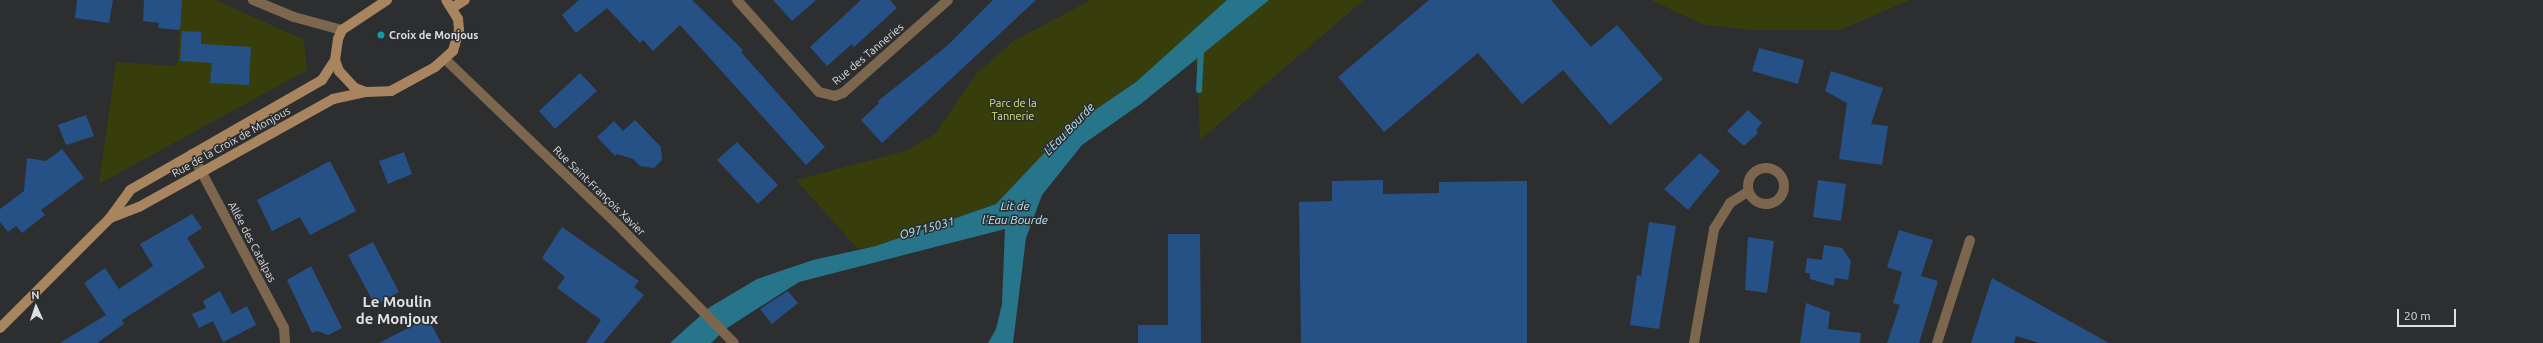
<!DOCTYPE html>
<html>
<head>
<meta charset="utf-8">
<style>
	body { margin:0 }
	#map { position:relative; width:2543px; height:343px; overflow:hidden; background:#2c2e30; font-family:Ubuntu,sans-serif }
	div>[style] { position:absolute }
	.green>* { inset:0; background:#383e0b }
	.water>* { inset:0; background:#26758b }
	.stream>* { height:6px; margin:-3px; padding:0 3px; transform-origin:3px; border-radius:3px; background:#26758b }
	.building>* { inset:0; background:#265187 }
	.minor>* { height:10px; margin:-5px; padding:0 5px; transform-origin:5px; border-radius:5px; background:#7c664e }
	.minor>.ring { margin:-5px; padding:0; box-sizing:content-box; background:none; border:10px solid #7c664e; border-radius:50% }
	.tertiary>* { height:10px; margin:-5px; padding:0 5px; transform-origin:5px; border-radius:5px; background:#7c664e }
	.secondary>* { height:10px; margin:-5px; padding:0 5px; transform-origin:5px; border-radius:5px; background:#a8855e }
	.dots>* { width:11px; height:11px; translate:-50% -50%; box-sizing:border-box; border:2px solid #2c2e30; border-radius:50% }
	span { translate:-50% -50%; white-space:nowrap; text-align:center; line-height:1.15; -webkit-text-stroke:3px #2c2e30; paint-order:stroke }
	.poi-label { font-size:11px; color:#dddee0; font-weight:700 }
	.left { translate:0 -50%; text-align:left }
	.street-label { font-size:11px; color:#dddee0 }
	.park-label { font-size:11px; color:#d4e379 }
	.water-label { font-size:12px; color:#b8e7f7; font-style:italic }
	.district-label { font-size:15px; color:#dfe1e5; font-weight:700 }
	.north { position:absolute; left:16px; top:287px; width:40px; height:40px; -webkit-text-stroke:3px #2c2e30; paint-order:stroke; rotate:357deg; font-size:11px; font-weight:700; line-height:16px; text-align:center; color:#dddee0 }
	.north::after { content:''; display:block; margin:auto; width:14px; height:18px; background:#dddee0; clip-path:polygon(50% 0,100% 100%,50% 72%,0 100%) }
	.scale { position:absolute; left:2397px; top:309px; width:59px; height:18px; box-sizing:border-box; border:2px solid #dddee0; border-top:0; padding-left:5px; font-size:12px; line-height:14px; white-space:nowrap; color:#dddee0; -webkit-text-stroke:3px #2c2e30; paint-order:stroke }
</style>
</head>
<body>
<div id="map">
	<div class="green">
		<div style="clip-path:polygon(182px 0,216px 0,304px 40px,307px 70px,99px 184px,116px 62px,177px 66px)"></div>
		<div style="clip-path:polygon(1091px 0,1364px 0,1200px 140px,1197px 65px,1178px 44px,1136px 82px,1067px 129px,996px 204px,876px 246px,858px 249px,796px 180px,905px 151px,935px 134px,976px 74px,1012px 42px)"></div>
		<div style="clip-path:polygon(1651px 0,1910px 0,1840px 30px,1751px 30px,1702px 24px)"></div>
	</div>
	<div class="water">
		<div style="clip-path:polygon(1227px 0,1269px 0,1142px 103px,1082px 145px,1042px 195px,1026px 238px,1013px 343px,988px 343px,996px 329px,1002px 304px,1005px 229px,799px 282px,727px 328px,711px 343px,670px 343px,710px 307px,757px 279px,813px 260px,876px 246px,996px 204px,1067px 129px,1136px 82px)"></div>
	</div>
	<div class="stream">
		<div style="left:1199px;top:90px;width:40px;rotate:-87.1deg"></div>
	</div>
	<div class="building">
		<div style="clip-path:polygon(77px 0,113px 0,109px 23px,75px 18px)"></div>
		<div style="clip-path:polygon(144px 0,182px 0,180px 30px,158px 28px,159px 23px,143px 21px)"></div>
		<div style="clip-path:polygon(579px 0,692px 0,743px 50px,741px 52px,825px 147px,806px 165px,680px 25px,653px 51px,643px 40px,640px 43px,607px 8px,576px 33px,562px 15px)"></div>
		<div style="clip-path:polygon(773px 0,816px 0,792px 21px)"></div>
		<div style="clip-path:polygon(861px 0,890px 0,897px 8px,854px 47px,852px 44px,827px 66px,810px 47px)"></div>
		<div style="clip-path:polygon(993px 0,1036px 0,882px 143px,861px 120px,879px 103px,878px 101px,948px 45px)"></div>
		<div style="clip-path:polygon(1429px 0,1551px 0,1591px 47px,1617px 25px,1663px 79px,1610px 125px,1563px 70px,1522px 104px,1478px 53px,1384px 132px,1338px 77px)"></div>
		<div style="clip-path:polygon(182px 31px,201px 32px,201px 44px,251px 47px,249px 85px,210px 83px,212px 63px,180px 61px)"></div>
		<div style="clip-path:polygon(1759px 48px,1804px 60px,1798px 84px,1752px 71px)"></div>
		<div style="clip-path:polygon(1831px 71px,1883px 88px,1871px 124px,1888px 126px,1882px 165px,1839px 159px,1847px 103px,1825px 91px)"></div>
		<div style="clip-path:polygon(580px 73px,597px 91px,555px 129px,539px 111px)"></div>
		<div style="clip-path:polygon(1748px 110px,1762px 123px,1756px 130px,1758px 133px,1744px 146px,1727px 131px)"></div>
		<div style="clip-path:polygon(86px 115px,94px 136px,66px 145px,58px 125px)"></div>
		<div style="clip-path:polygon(635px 120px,661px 147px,662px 160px,654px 168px,640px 166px,633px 159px,617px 154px,615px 156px,597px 137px,614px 121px,623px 131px)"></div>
		<div style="clip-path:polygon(737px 142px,778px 185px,758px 204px,717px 160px)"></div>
		<div style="clip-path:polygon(62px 149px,84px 178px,41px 210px,45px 215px,22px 233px,16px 226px,8px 232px,0 222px,0 209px,24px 191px,27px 158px,46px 161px)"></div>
		<div style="clip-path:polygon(404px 152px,412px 174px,388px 184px,379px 161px)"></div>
		<div style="clip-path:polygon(1700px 153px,1720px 171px,1688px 210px,1664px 189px)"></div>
		<div style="clip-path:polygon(330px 161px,356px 211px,310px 235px,300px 217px,272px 231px,257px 200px)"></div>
		<div style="clip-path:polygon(1383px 180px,1383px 194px,1439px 193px,1439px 182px,1527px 181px,1527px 343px,1301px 343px,1299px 202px,1332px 201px,1332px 181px)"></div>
		<div style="clip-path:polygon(1818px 180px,1846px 184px,1841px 221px,1813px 217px)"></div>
		<div style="clip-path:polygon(192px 214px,202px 228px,187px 238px,205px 267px,122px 320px,124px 324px,97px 343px,60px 343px,106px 315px,84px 283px,105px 268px,119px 289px,153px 266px,140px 244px)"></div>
		<div style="clip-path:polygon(1649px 222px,1676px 226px,1659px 329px,1630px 325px,1637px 275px,1641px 276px)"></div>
		<div style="clip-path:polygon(562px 227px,639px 281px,634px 287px,644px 295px,603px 343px,586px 343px,601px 320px,557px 288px,565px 277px,542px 258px)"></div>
		<div style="clip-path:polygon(1899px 230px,1933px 240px,1921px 276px,1938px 281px,1919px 343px,1887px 343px,1900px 305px,1893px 303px,1902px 272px,1887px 267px)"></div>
		<div style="clip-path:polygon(1168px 234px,1200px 234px,1201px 343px,1138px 343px,1138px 325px,1168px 325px)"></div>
		<div style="clip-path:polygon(1748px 237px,1774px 241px,1767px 293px,1745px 290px)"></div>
		<div style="clip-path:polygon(373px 242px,399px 292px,375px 305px,348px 255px)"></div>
		<div style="clip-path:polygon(1824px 245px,1842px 248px,1851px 261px,1848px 280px,1835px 278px,1834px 286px,1810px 279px,1810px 273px,1805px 273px,1807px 258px,1822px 260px)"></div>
		<div style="clip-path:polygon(311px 266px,342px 328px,328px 335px,317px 331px,312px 333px,287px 280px)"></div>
		<div style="clip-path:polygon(1992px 278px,2109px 343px,2040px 343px,2016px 336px,2014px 343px,1971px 343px)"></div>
		<div style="clip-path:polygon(220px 291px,232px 314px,247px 306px,256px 325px,223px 342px,213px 321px,199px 328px,192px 314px,206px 308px,203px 301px)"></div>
		<div style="clip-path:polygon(788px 291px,798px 303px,772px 324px,760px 309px)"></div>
		<div style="clip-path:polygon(1806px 303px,1830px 312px,1828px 329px,1861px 333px,1860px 343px,1800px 343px)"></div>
		<div style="clip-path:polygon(428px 318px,441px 343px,379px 343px,416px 324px)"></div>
	</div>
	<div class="minor">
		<div style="left:253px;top:0;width:44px;rotate:22.5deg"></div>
		<div style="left:294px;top:17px;width:50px;rotate:15.2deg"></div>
		<div style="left:737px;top:0;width:123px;rotate:48.3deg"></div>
		<div style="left:819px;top:92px;width:16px;rotate:14deg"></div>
		<div style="left:835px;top:96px;width:9px;rotate:-21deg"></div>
		<div style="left:843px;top:93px;width:140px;rotate:-41.5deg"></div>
		<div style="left:192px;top:154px;width:197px;rotate:62.1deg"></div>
		<div style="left:284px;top:328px;width:15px;rotate:86deg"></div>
		<div class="ring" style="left:1748px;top:168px;width:26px;height:26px"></div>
		<div style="left:1694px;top:343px;width:116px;rotate:-80deg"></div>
		<div style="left:1714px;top:229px;width:31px;rotate:-58deg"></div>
		<div style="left:1730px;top:203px;width:22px;rotate:-32deg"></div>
		<div style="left:1937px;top:343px;width:108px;rotate:-72.2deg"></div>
	</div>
	<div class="tertiary">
		<div style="left:445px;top:59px;width:237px;rotate:43.8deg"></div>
		<div style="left:616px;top:223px;width:168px;rotate:45.5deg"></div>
	</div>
	<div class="secondary">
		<div style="left:387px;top:0;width:54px;rotate:146.3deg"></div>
		<div style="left:342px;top:30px;width:10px;rotate:114deg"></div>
		<div style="left:338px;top:39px;width:21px;rotate:98deg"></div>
		<div style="left:335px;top:60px;width:12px;rotate:70deg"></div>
		<div style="left:339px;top:71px;width:23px;rotate:47deg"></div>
		<div style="left:355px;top:88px;width:12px;rotate:20deg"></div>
		<div style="left:366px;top:92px;width:25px;rotate:-2deg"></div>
		<div style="left:391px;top:91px;width:50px;rotate:-28.6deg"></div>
		<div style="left:435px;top:67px;width:24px;rotate:-42deg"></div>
		<div style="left:453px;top:51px;width:22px;rotate:-74deg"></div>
		<div style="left:459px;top:30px;width:11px;rotate:-95deg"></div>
		<div style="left:458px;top:19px;width:22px;rotate:-122deg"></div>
		<div style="left:452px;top:8px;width:15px;rotate:-32deg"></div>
		<div style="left:110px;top:218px;width:31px;rotate:-21deg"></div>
		<div style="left:139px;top:207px;width:222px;rotate:-29.1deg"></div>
		<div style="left:333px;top:99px;width:34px;rotate:-12deg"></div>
		<div style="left:0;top:328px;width:156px;rotate:-45deg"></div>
		<div style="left:110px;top:218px;width:34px;rotate:-54deg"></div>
		<div style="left:130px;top:190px;width:221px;rotate:-29.8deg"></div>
		<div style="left:322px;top:80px;width:24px;rotate:-57deg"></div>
	</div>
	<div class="dots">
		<div style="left:381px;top:35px;background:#0f9aa8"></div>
	</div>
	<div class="poi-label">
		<span class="left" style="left:389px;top:35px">Croix de Monjous</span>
	</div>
	<div class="street-label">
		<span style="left:868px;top:54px;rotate:-40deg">Rue des Tanneries</span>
		<span style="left:231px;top:142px;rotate:-29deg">Rue de la Croix de Monjous</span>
		<span style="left:599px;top:191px;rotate:44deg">Rue Saint-François Xavier</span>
		<span style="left:252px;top:242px;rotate:62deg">Allée des Catalpas</span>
	</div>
	<div class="park-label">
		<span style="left:1013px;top:110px">Parc de la<br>Tannerie</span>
	</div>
	<div class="water-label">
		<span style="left:1069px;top:129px;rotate:-46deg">L'Eau Bourde</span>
		<span style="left:1015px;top:213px">Lit de<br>l'Eau Bourde</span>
		<span style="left:927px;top:228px;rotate:-15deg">O9715031</span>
	</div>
	<div class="district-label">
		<span style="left:397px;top:310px">Le Moulin<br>de Monjoux</span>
	</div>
	<div class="north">N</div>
	<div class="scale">20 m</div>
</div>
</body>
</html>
